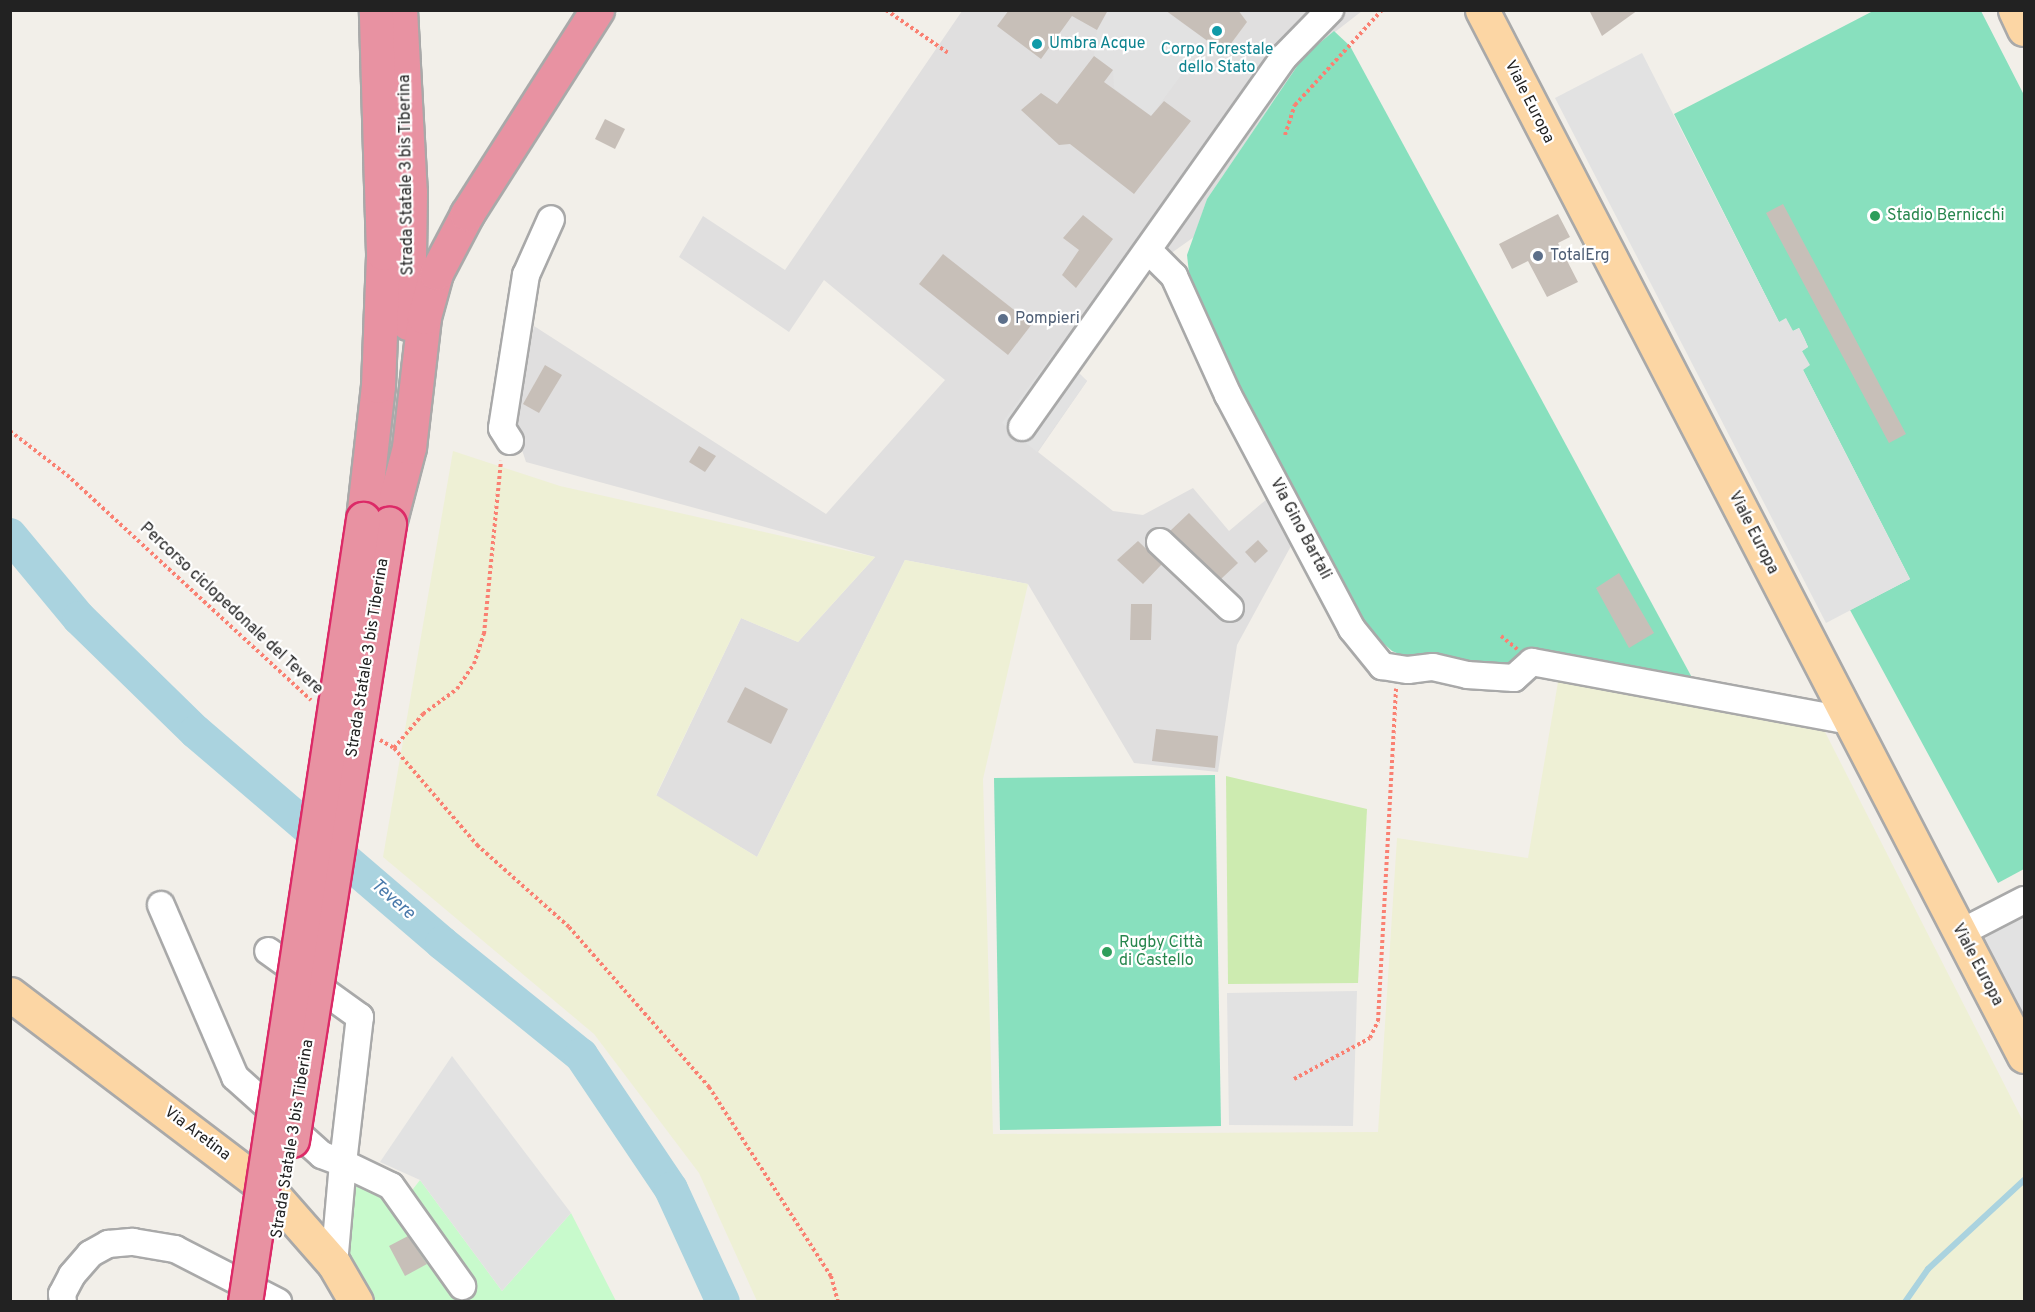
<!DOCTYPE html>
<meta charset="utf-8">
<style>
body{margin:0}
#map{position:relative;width:2035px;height:1312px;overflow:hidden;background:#f2efe9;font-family:Overpass,sans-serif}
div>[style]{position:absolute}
.residential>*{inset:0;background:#e0dfdf}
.farmland>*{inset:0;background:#eef0d5}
.grass>*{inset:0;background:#cdebb0}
.park>*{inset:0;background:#c8facc}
.pitch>*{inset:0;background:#88e0be}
.parking>*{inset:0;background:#e2e2e2}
.stream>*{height:6px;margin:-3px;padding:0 3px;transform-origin:3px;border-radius:3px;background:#aad3df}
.river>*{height:34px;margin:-17px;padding:0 17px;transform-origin:17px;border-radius:17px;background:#aad3df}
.building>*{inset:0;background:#c7bfb8}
.path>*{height:4px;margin-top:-2px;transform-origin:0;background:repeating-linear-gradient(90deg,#fa8072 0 3px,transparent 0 6px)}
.roads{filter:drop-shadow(2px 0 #a9a9a9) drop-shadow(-2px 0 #a9a9a9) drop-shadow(0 2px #a9a9a9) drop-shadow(0 -2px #a9a9a9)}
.minor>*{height:26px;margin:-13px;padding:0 13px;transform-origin:13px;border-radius:13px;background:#fff}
.major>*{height:33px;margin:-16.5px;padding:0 16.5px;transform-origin:16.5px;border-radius:16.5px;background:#fcd6a4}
.highway>*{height:33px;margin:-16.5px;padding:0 16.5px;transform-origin:16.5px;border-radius:16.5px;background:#e892a2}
.bridges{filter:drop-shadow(2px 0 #dc2a67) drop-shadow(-2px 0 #dc2a67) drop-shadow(0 2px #dc2a67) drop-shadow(0 -2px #dc2a67)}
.highway-bridge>*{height:33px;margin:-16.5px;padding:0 16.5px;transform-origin:16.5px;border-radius:16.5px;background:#e892a2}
.dots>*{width:16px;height:16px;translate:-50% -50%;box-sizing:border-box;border:3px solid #fff;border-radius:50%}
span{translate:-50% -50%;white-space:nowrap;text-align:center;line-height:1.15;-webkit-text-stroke:4.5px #fff;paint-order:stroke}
.culture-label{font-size:16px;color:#0d838f}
.left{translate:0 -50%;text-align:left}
.street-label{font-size:16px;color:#222}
.leisure-label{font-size:16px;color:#27864d}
.service-label{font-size:16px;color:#4e5e75}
.water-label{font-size:18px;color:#4a7aab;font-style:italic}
.frame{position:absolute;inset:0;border:12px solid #222;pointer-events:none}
</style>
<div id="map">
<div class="residential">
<div style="clip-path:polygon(962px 11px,1362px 11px,1304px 56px,1207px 199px,1194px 237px,1146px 271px,1076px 370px,1087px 381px,1038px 452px,1113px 511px,1143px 515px,1193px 488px,1229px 531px,1274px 493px,1297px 535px,1237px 645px,1218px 772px,1134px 763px,1028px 584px,905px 560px,757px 857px,656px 796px,741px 618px,798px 642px,875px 557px,526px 462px,514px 426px,534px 326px,826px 514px,945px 380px,824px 280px,789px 332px,679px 257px,703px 216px,785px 270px)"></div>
</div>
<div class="farmland">
<div style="clip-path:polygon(453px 451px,560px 486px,875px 557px,798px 642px,741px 618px,656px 795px,757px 857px,905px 560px,1028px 584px,983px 779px,993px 1134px,1378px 1132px,1397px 838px,1528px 858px,1558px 682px,1823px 728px,2024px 1123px,2024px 1301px,757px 1301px,699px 1173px,594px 1034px,383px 857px)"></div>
</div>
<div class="grass">
<div style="clip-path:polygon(1226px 776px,1367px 809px,1358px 983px,1228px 984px)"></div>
</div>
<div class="park">
<div style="clip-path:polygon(347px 1176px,399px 1207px,420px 1180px,502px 1291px,571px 1213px,616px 1301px,373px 1301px,346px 1260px)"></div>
</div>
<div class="pitch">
<div style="clip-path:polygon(1873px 11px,1981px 11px,2024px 95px,2024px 869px,1998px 883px,1850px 610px,1910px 579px,1803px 370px,1802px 351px,1808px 347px,1804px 338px,1799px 328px,1793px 331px,1779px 322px,1674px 114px)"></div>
<div style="clip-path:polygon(1334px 31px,1350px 46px,1696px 685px,1413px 660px,1392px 651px,1365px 627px,1204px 320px,1190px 282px,1187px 255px,1207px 199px,1304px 56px)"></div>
<div style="clip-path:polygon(1215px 775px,1221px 1126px,1000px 1130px,994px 778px)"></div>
</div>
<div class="parking">
<div style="clip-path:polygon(1108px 11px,1165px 11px,1207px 40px,1151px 116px,1114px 88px,1113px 70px,1094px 56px,1097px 30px)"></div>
<div style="clip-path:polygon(1642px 53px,1779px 322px,1786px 318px,1793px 331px,1799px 328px,1804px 338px,1808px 347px,1802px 351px,1810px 365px,1803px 370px,1910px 579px,1826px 623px,1555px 98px)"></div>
<div style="clip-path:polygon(1054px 352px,1087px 381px,1037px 452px,1002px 423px)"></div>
<div style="clip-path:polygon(2024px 900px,2024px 1056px,1960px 933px)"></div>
<div style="clip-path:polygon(1357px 991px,1353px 1126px,1229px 1125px,1227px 993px)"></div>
<div style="clip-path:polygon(452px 1056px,571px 1213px,502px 1291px,420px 1180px,380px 1162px)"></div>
</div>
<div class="stream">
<div style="left:1905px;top:1302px;width:40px;rotate:-55.1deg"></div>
<div style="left:1928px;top:1269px;width:131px;rotate:-42.8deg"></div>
</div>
<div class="river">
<div style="left:10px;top:535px;width:108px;rotate:50.3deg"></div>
<div style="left:79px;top:618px;width:163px;rotate:44.3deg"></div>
<div style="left:196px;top:732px;width:324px;rotate:40.6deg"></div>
<div style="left:442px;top:943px;width:179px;rotate:38.9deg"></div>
<div style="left:581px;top:1055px;width:161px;rotate:56.1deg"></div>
<div style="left:671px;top:1189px;width:124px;rotate:65.3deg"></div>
</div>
<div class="building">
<div style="clip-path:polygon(1009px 10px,1108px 10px,1097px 30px,1072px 16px,1041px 59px,997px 26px)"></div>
<div style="clip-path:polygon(1165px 10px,1238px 10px,1247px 22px,1224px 53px)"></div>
<div style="clip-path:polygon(1589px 10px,1638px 10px,1602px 36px)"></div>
<div style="clip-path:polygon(1094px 56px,1113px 70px,1104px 82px,1151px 116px,1164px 101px,1191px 121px,1134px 194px,1070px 144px,1059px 145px,1021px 110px,1041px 93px,1057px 104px)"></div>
<div style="clip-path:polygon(605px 119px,625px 129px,615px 149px,595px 139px)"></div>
<div style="clip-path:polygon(1783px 204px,1906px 434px,1889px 443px,1766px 213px)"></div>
<div style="clip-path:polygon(1558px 214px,1570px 237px,1558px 243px,1578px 282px,1547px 297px,1528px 261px,1512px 269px,1499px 244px)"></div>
<div style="clip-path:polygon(1083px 215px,1113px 239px,1076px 288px,1062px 275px,1079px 250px,1063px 238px)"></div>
<div style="clip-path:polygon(943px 254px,1032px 324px,1008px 355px,919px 284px)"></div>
<div style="clip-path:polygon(545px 365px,562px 375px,539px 413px,523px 404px)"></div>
<div style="clip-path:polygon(699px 446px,716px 456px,705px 472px,689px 462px)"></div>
<div style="clip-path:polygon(1189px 513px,1238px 563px,1221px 579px,1170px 531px)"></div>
<div style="clip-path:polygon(1258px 540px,1268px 551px,1255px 563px,1245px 552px)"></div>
<div style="clip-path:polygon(1138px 541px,1162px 564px,1143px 584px,1117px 560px)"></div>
<div style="clip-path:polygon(1619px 573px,1654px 633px,1629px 648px,1596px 588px)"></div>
<div style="clip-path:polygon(1131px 604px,1152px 604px,1151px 640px,1130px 640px)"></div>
<div style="clip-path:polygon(745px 687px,788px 709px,771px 744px,727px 722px)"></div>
<div style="clip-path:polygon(1156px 729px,1218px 736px,1215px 768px,1152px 761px)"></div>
<div style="clip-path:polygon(408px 1236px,427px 1264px,405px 1276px,389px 1246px)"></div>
</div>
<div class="path">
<div style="left:886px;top:10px;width:75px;rotate:34.7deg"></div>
<div style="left:1285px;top:135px;width:32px;rotate:-72deg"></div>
<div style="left:1295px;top:105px;width:129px;rotate:-47.5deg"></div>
<div style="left:10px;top:431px;width:72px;rotate:37.7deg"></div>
<div style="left:67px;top:475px;width:332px;rotate:42.7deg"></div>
<div style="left:1501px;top:636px;width:21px;rotate:39deg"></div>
<div style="left:380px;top:740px;width:16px;rotate:30deg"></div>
<div style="left:394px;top:748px;width:128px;rotate:49.4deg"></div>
<div style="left:477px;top:845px;width:123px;rotate:41.7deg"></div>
<div style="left:569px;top:927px;width:213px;rotate:48.8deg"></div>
<div style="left:709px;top:1087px;width:225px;rotate:57.2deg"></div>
<div style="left:831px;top:1276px;width:27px;rotate:75deg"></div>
<div style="left:394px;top:748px;width:45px;rotate:-49.5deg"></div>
<div style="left:423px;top:714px;width:42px;rotate:-36.3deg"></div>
<div style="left:457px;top:689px;width:30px;rotate:-56deg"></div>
<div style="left:474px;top:664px;width:32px;rotate:-72deg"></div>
<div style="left:484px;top:634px;width:174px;rotate:-84.4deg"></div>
<div style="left:1294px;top:1079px;width:86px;rotate:-28.3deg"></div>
<div style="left:1370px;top:1038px;width:19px;rotate:-65deg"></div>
<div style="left:1378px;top:1021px;width:333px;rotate:-86.9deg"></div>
</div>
<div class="roads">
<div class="minor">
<div style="left:1148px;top:250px;width:37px;rotate:45deg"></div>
<div style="left:1174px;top:276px;width:131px;rotate:65.6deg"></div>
<div style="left:1228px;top:395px;width:265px;rotate:62.1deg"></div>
<div style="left:1352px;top:629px;width:48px;rotate:51deg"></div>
<div style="left:1382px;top:666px;width:26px;rotate:9deg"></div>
<div style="left:1408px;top:670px;width:25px;rotate:-7deg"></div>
<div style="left:1433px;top:667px;width:35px;rotate:13deg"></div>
<div style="left:1467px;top:675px;width:47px;rotate:3.7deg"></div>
<div style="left:1514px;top:678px;width:24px;rotate:-42deg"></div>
<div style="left:1532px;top:662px;width:324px;rotate:10.5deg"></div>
<div style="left:1022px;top:427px;width:453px;rotate:-54.7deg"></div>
<div style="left:1284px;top:57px;width:66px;rotate:-45.6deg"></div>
<div style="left:510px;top:441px;width:15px;rotate:-122deg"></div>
<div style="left:502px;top:428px;width:155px;rotate:-81.1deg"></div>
<div style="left:526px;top:275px;width:61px;rotate:-65.9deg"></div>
<div style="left:1160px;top:542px;width:96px;rotate:43.3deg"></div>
<div style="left:161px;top:905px;width:187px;rotate:66.7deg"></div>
<div style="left:235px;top:1077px;width:117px;rotate:41.9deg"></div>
<div style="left:322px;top:1155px;width:22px;rotate:21deg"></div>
<div style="left:343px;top:1163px;width:147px;rotate:-83.4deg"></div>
<div style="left:360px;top:1017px;width:113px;rotate:-144.3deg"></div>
<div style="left:1960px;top:933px;width:72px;rotate:-27.3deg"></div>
<div style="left:334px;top:1264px;width:101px;rotate:-84.9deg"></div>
<div style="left:343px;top:1163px;width:53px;rotate:25.6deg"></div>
<div style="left:391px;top:1186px;width:123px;rotate:54.6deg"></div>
<div style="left:63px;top:1302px;width:8px;rotate:-97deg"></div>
<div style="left:62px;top:1294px;width:21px;rotate:-62deg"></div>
<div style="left:72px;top:1275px;width:28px;rotate:-49deg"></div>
<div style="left:90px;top:1254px;width:21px;rotate:-29deg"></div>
<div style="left:108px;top:1244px;width:25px;rotate:-5deg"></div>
<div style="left:133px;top:1242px;width:43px;rotate:9.5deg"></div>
<div style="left:175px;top:1249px;width:116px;rotate:27.2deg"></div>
</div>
<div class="major">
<div style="left:1482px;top:10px;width:1178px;rotate:62.61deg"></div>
<div style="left:2015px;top:10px;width:21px;rotate:65deg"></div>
<div style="left:10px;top:994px;width:326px;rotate:37.2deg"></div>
<div style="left:270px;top:1191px;width:97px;rotate:48.8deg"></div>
<div style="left:334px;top:1264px;width:44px;rotate:59.9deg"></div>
</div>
<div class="highway">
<div style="left:400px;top:10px;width:182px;rotate:86.9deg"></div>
<div style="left:410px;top:192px;width:131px;rotate:90.9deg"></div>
<div style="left:363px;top:519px;width:134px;rotate:-83.6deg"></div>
<div style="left:378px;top:386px;width:133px;rotate:-87.8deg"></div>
<div style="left:383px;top:253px;width:243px;rotate:-91.7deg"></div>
<div style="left:389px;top:524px;width:80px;rotate:-75.4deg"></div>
<div style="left:409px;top:447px;width:131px;rotate:-83.4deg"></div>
<div style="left:424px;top:317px;width:46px;rotate:-74.7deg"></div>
<div style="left:436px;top:273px;width:67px;rotate:-62.3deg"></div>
<div style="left:467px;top:214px;width:242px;rotate:-57.5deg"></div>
</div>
</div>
<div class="bridges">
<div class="highway-bridge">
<div style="left:292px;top:1140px;width:624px;rotate:-81.05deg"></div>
<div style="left:245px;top:1302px;width:792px;rotate:-81.43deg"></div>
</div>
</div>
<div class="dots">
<div style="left:1217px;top:31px;background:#0f9aa8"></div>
<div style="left:1037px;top:44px;background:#0f9aa8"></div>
<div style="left:1875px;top:216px;background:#2e9e5b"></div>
<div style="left:1538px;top:256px;background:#5c6f8a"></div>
<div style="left:1003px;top:319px;background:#5c6f8a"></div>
<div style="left:1107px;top:952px;background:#2e9e5b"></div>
</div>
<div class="culture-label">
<span class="left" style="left:1049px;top:44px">Umbra Acque</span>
<span style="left:1217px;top:59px">Corpo Forestale<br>dello Stato</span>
</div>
<div class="street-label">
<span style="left:1529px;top:102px;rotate:63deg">Viale Europa</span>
<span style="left:407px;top:175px;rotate:-91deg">Strada Statale 3 bis Tiberina</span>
<span style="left:1300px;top:529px;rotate:62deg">Via Gino Bartali</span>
<span style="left:1753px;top:533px;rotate:63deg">Viale Europa</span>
<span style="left:231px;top:609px;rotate:43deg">Percorso ciclopedonale del Tevere</span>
<span style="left:368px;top:658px;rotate:-81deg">Strada Statale 3 bis Tiberina</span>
<span style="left:1977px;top:965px;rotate:62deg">Viale Europa</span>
<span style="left:197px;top:1134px;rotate:37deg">Via Aretina</span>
<span style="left:293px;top:1139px;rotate:-81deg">Strada Statale 3 bis Tiberina</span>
</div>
<div class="leisure-label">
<span class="left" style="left:1887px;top:216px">Stadio Bernicchi</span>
<span class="left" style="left:1119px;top:952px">Rugby Città<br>di Castello</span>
</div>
<div class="service-label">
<span class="left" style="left:1550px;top:256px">TotalErg</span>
<span class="left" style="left:1015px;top:319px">Pompieri</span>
</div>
<div class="water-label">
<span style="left:392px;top:900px;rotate:41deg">Tevere</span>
</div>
<div class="frame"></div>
</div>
